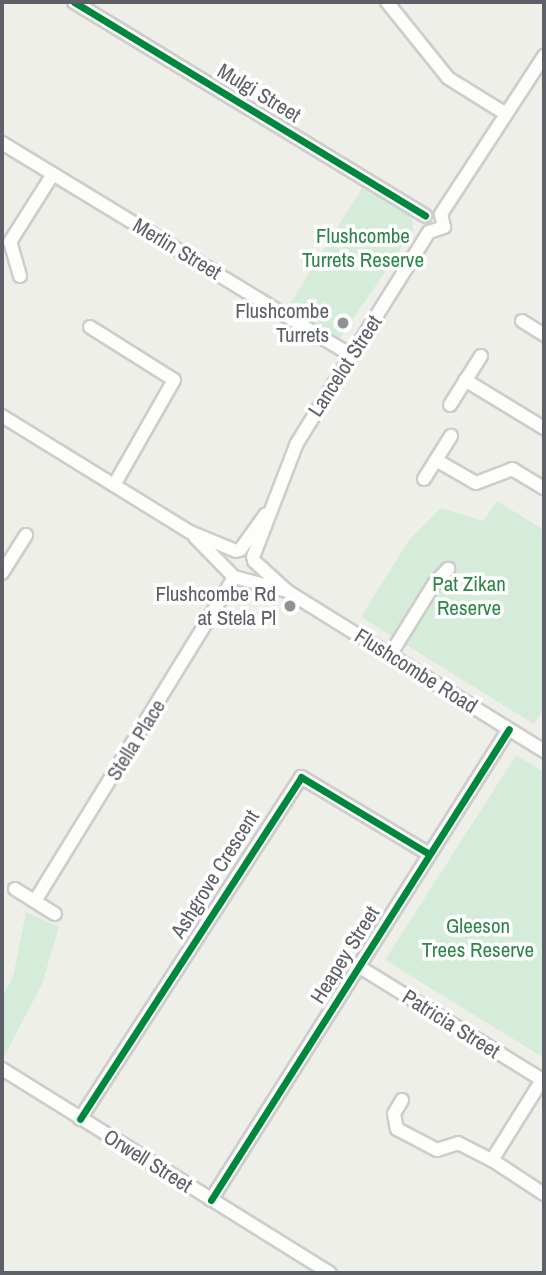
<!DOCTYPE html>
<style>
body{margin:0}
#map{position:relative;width:546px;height:1275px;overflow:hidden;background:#efefe9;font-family:"Archivo Narrow",sans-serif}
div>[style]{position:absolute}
.green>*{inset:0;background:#d6ecda}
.roads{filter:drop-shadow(2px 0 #cdcdcc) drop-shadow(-2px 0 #cdcdcc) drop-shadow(0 2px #cdcdcc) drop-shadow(0 -2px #cdcdcc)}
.minor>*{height:12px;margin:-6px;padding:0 6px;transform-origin:6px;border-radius:6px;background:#fdfdfc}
.cycleway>*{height:7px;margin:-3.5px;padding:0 3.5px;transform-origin:3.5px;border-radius:3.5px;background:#00873e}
.dots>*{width:19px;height:19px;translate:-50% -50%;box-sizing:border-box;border:4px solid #fff;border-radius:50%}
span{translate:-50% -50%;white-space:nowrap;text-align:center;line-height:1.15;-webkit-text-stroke:7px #fff;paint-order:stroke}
.street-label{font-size:21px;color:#5e6068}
.park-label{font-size:21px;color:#2f864b}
.poi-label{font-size:21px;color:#5e6068}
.right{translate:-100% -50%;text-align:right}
.frame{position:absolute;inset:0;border:4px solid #5e6068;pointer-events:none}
</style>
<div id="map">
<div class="green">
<div style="clip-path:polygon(362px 188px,412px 217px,413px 231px,340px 338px,288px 307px)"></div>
<div style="clip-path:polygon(497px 501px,544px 530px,544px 708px,534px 724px,361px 617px,409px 540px,441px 508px,483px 521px)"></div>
<div style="clip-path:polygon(516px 755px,544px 772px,544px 1058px,385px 960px)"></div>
<div style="clip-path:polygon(26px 912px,59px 927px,42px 984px,4px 1057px,2px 997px,13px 977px)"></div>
</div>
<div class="roads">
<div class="minor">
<div style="left:74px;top:2px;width:411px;rotate:31.3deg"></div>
<div style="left:387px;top:2px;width:97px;rotate:51.2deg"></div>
<div style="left:448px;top:78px;width:68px;rotate:31.8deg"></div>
<div style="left:2px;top:143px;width:408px;rotate:31.3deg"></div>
<div style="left:441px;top:214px;width:189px;rotate:-56.9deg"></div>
<div style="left:429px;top:232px;width:16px;rotate:-18deg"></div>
<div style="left:444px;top:227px;width:13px;rotate:-103deg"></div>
<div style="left:20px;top:276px;width:35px;rotate:-106deg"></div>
<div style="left:10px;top:242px;width:80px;rotate:-57.7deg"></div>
<div style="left:522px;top:321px;width:26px;rotate:32deg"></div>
<div style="left:90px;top:327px;width:99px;rotate:32.2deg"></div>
<div style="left:174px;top:380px;width:121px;rotate:119.7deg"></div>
<div style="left:465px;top:380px;width:92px;rotate:31.3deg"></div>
<div style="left:450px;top:405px;width:58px;rotate:-57.7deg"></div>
<div style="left:2px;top:416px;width:221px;rotate:31.7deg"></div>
<div style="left:190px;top:532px;width:50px;rotate:22.4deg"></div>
<div style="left:436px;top:460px;width:46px;rotate:29.9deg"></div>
<div style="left:476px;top:483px;width:39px;rotate:-21deg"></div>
<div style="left:512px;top:469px;width:37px;rotate:31deg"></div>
<div style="left:424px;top:479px;width:51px;rotate:-57.9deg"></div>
<div style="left:195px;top:537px;width:56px;rotate:45.7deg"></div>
<div style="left:234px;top:577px;width:52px;rotate:14.6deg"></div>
<div style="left:240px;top:550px;width:44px;rotate:-54.2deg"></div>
<div style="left:253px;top:557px;width:122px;rotate:-68.9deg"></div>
<div style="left:297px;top:443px;width:249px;rotate:-58deg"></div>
<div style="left:254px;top:561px;width:45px;rotate:42.3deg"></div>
<div style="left:287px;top:591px;width:303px;rotate:31.9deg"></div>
<div style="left:2px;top:573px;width:45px;rotate:-57.7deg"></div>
<div style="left:390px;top:655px;width:84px;rotate:-58.2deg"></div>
<div style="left:434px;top:584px;width:21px;rotate:-47deg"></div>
<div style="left:15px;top:889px;width:47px;rotate:32deg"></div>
<div style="left:35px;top:901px;width:380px;rotate:-58.4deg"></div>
<div style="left:358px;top:966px;width:219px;rotate:31.7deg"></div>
<div style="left:2px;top:1069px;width:386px;rotate:31.9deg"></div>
<div style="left:402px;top:1100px;width:16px;rotate:120deg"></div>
<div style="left:394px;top:1114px;width:15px;rotate:79deg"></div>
<div style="left:397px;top:1129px;width:45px;rotate:27.7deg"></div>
<div style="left:437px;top:1150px;width:22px;rotate:-18deg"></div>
<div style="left:458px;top:1143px;width:38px;rotate:27deg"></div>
<div style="left:492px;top:1160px;width:94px;rotate:-58deg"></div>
<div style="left:80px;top:1119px;width:407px;rotate:-57.1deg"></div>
<div style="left:301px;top:777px;width:149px;rotate:31deg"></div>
<div style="left:492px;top:1160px;width:62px;rotate:33.2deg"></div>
<div style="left:211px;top:1200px;width:557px;rotate:-57.68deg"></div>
</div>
</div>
<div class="cycleway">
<div style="left:74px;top:2px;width:411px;rotate:31.3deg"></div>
<div style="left:80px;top:1119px;width:407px;rotate:-57.1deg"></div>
<div style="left:301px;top:777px;width:149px;rotate:31deg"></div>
<div style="left:211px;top:1200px;width:557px;rotate:-57.68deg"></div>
</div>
<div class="dots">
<div style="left:343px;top:323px;background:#919295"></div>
<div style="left:290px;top:606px;background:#919295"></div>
</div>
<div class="street-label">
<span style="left:259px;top:93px;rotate:31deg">Mulgi Street</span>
<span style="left:177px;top:249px;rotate:31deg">Merlin Street</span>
<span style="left:345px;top:366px;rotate:-57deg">Lancelot Street</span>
<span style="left:416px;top:671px;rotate:32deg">Flushcombe Road</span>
<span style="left:136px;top:740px;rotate:-58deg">Stella Place</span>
<span style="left:215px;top:874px;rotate:-58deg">Ashgrove Crescent</span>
<span style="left:345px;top:955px;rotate:-58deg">Heapey Street</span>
<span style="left:451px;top:1024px;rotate:32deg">Patricia Street</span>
<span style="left:148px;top:1161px;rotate:32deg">Orwell Street</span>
</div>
<div class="park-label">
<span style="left:363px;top:248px">Flushcombe<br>Turrets Reserve</span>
<span style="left:469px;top:596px">Pat Zikan<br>Reserve</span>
<span style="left:478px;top:938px">Gleeson<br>Trees Reserve</span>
</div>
<div class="poi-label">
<span class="right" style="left:329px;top:323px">Flushcombe<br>Turrets</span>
<span class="right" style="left:276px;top:606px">Flushcombe Rd<br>at Stela Pl</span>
</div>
<div class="frame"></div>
</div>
